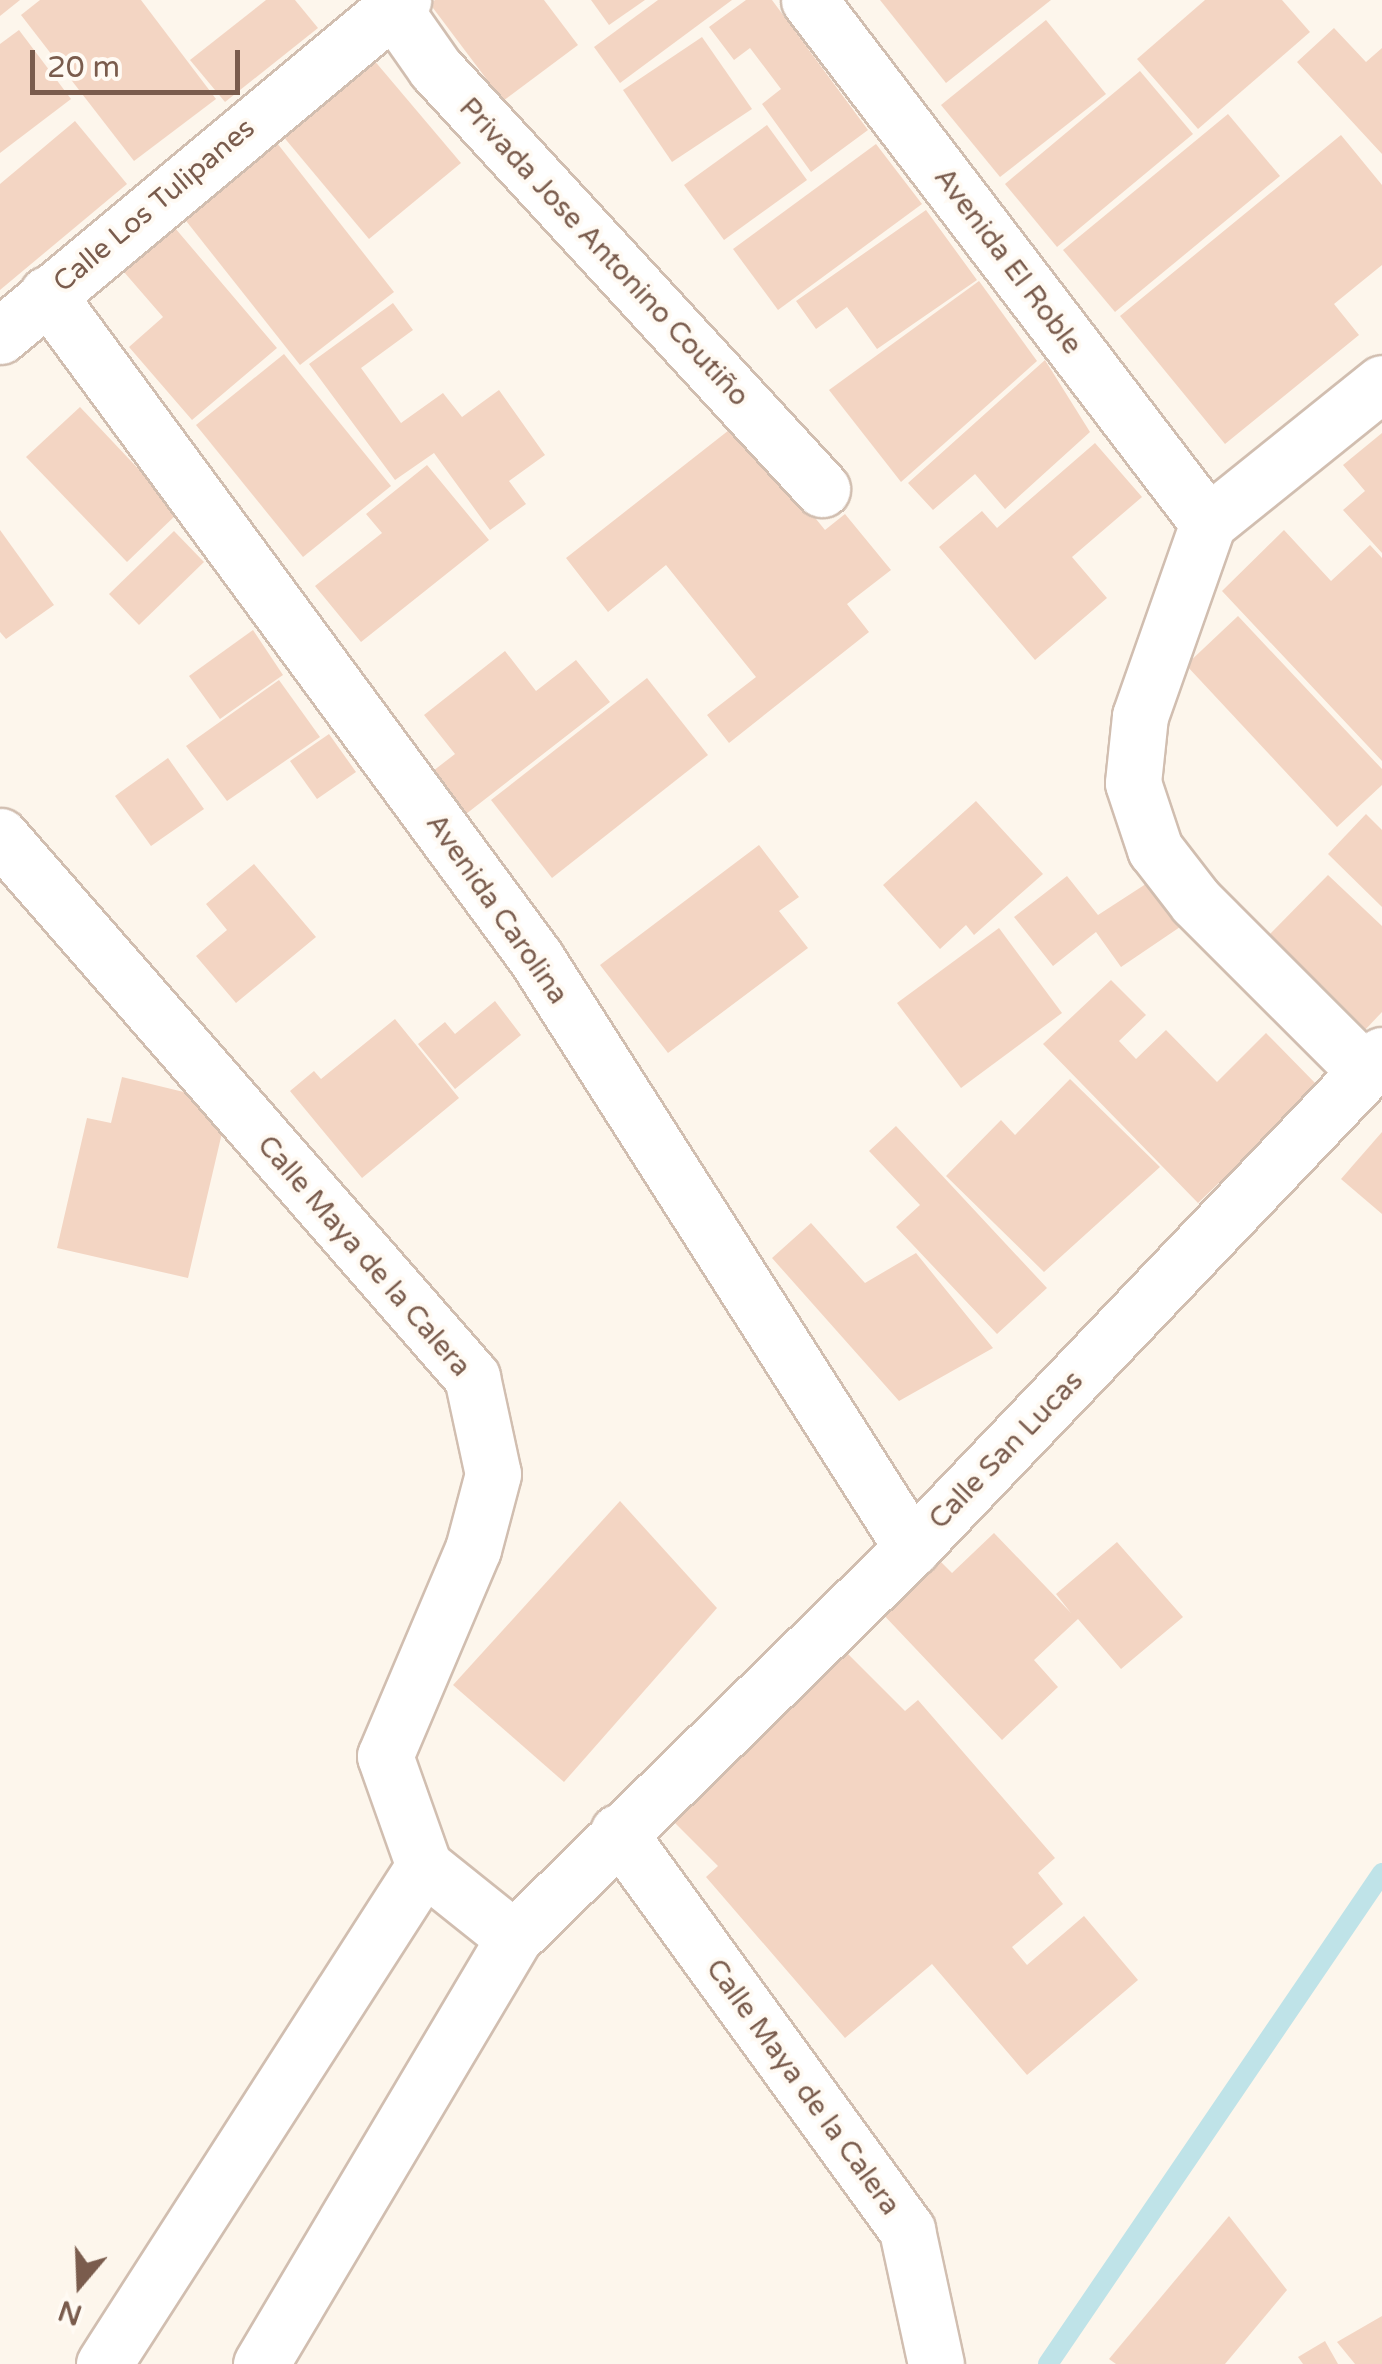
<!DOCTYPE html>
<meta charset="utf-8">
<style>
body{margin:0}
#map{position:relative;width:1382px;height:2364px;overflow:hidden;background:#fdf6ec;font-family:"Varela Round",sans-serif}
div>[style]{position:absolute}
.stream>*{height:20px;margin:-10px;padding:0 10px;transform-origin:10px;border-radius:10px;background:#bfe3e8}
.building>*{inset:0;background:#f3d5c3}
.roads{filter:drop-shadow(2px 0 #d1beb0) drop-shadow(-2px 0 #d1beb0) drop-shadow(0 2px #d1beb0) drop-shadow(0 -2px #d1beb0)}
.street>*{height:55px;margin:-27.5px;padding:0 27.5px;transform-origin:27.5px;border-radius:27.5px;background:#fff}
span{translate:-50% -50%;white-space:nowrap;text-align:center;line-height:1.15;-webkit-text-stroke:8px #fffaf3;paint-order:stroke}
.street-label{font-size:28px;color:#7a5c4d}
.north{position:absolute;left:30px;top:2234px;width:100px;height:100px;-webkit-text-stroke:8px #fffaf3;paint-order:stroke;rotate:199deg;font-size:28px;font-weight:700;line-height:40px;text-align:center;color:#7a5c4d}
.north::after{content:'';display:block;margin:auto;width:35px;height:45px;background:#7a5c4d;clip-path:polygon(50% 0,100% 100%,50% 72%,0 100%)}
.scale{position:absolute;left:30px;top:50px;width:210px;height:45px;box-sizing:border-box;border:5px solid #7a5c4d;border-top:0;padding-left:12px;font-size:30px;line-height:35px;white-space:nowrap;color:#7a5c4d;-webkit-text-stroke:8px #fffaf3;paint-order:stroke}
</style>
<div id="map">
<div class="stream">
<div style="left:1048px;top:2364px;width:594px;rotate:-55.77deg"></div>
</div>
<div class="building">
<div style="clip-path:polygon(0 0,20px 0,0 16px)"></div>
<div style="clip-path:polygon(40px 0,141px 0,216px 99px,134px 161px,21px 15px)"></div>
<div style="clip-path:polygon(266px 0,295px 0,318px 28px,225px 102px,190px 60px)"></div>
<div style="clip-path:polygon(435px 0,544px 0,578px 45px,503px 101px,430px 4px)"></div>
<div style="clip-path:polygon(591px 0,645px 0,609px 25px)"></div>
<div style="clip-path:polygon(658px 0,732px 0,620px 83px,594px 47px)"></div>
<div style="clip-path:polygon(746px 0,772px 0,868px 130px,811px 172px,762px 104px,781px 89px,750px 48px,734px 60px,709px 27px)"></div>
<div style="clip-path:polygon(880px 0,1051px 0,946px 83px)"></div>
<div style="clip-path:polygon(1205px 0,1282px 0,1310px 32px,1198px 129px,1137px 59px)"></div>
<div style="clip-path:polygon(1046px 20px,1106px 94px,1000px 177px,941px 105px)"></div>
<div style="clip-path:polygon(1334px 28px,1366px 62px,1382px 48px,1382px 154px,1297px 62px)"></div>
<div style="clip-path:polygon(19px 30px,71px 99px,0 153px,0 44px)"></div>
<div style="clip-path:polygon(702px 37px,752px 109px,672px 162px,623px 90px)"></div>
<div style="clip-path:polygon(373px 59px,461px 163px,369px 239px,282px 135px)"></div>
<div style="clip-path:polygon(1140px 71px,1193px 134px,1057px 247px,1005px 184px)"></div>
<div style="clip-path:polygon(1228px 114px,1280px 176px,1115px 312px,1063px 250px)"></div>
<div style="clip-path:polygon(75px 121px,127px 184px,0 290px,0 184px)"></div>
<div style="clip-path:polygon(767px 125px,807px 180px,724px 240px,684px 185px)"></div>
<div style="clip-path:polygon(1341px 135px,1382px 185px,1382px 265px,1334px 304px,1359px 335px,1225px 444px,1120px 316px)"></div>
<div style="clip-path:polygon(277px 143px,394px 292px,300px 365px,183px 217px)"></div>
<div style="clip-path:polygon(876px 144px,922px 204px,778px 310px,733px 249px)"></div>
<div style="clip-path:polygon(926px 210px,977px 280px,877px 349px,847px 307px,816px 329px,796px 301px)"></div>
<div style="clip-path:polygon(175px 228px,277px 348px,192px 420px,129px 347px,163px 317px,124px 272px)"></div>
<div style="clip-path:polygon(979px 281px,1037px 361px,901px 482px,829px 390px)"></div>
<div style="clip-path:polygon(393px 303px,413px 330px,361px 368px,401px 423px,443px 393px,462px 417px,499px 390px,545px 455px,509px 481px,526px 504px,490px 530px,434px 453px,395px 480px,309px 364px)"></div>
<div style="clip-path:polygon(284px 354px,391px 486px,303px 557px,196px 425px)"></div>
<div style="clip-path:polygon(1045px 360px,1090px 432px,1005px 509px,975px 474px,933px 510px,908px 483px)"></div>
<div style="clip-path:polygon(80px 407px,179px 512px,127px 562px,26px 457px)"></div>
<div style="clip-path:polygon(738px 423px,825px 530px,845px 514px,891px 570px,847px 604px,869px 632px,729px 743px,707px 715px,756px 677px,666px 565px,608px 612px,566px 558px)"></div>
<div style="clip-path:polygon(1382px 433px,1382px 553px,1343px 510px,1365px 491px,1343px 465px)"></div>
<div style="clip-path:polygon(1095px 443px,1142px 497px,1072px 557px,1107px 598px,1035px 660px,939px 547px,982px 511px,997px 528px)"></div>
<div style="clip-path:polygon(427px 465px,489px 540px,361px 642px,315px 586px,382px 533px,366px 514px)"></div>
<div style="clip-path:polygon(0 530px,54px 605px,6px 639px,0 632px)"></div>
<div style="clip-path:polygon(1284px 530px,1331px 581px,1370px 545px,1382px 558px,1382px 761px,1222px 591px)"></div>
<div style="clip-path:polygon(174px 531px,204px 562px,139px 625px,109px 594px)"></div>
<div style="clip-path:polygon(1238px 616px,1382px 769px,1382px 785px,1337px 827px,1186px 665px)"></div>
<div style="clip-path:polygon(253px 630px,283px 675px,220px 719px,189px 676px)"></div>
<div style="clip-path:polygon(505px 651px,536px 691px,576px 660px,610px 702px,466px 814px,433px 771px,455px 754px,424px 715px)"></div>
<div style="clip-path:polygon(647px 678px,708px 755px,552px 878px,491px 800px)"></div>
<div style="clip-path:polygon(279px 680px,320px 737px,227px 801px,186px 746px)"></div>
<div style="clip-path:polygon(329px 734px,356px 772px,317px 799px,290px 761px)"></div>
<div style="clip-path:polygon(168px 758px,204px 809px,151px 846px,115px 796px)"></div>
<div style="clip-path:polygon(976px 801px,1043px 874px,974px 935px,966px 925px,940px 949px,883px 885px)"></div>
<div style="clip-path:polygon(1366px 814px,1382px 830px,1382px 907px,1328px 854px)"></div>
<div style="clip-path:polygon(759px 845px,799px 897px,779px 911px,808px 948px,668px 1053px,600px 965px)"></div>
<div style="clip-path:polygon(254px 864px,316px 937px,236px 1003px,196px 956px,227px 930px,206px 904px)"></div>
<div style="clip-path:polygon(1328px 875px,1382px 926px,1382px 1012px,1364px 1031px,1266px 938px)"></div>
<div style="clip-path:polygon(1067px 876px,1098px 915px,1152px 880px,1183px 925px,1121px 967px,1096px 932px,1053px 966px,1014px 917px)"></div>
<div style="clip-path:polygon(999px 928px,1062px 1013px,961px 1088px,897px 1003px)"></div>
<div style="clip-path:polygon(1111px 980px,1146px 1015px,1119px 1041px,1136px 1059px,1166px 1030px,1217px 1082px,1266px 1033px,1319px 1087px,1198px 1203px,1043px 1044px)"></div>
<div style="clip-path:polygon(495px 1001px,521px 1035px,455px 1089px,418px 1044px,445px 1022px,455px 1034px)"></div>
<div style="clip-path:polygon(395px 1019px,459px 1098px,362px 1178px,290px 1091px,314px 1071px,321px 1079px)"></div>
<div style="clip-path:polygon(122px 1077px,229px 1103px,188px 1278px,57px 1248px,87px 1118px,111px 1123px)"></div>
<div style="clip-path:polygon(1070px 1079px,1160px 1167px,1044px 1272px,946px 1176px,1001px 1120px,1015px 1135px)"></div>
<div style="clip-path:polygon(896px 1126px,1047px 1288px,997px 1334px,896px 1227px,920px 1205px,869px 1151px)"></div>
<div style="clip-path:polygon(1382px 1132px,1382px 1214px,1341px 1179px)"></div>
<div style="clip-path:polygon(811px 1223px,865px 1283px,916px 1253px,993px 1348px,899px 1401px,772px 1258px)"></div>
<div style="clip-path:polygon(620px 1501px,717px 1608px,564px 1782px,453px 1685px)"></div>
<div style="clip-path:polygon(994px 1533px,1071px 1613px,1056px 1594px,1117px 1542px,1183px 1617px,1121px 1669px,1078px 1619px,1034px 1660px,1058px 1687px,1002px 1740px,879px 1610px,936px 1557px,952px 1573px)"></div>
<div style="clip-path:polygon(838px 1644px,905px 1711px,918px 1700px,1055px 1858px,1038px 1873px,1063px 1904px,1012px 1947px,1027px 1965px,1084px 1916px,1138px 1980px,1027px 2075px,932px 1964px,845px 2038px,706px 1877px,718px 1866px,665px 1813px)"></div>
<div style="clip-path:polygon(1229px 2216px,1287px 2290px,1225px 2364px,1116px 2364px,1109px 2359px)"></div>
<div style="clip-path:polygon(1382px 2316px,1382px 2364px,1355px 2364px,1337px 2342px)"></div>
<div style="clip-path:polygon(1325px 2341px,1338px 2364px,1303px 2364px,1298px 2357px)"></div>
</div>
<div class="roads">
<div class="street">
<div style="left:809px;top:0;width:658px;rotate:52.66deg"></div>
<div style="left:393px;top:8px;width:73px;rotate:55deg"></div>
<div style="left:435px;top:68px;width:572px;rotate:47.41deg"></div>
<div style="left:47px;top:294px;width:825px;rotate:53.63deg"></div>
<div style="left:536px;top:958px;width:700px;rotate:57.49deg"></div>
<div style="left:0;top:336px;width:525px;rotate:-39.82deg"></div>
<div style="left:1208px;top:523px;width:205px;rotate:109.4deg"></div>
<div style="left:1140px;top:716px;width:67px;rotate:96deg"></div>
<div style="left:1133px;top:783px;width:70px;rotate:71.6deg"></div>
<div style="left:1155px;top:849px;width:67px;rotate:52.3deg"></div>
<div style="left:1196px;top:902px;width:240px;rotate:45deg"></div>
<div style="left:1208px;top:523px;width:223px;rotate:-38.8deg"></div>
<div style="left:0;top:836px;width:718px;rotate:48.9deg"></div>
<div style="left:472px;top:1377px;width:99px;rotate:77.8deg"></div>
<div style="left:493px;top:1474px;width:78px;rotate:104.9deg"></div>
<div style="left:473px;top:1549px;width:225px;rotate:113deg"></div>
<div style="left:385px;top:1756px;width:117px;rotate:70.5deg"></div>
<div style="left:424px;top:1866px;width:115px;rotate:38.7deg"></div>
<div style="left:618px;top:1832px;width:492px;rotate:54deg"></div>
<div style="left:907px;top:2230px;width:137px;rotate:77.8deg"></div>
<div style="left:104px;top:2364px;width:592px;rotate:-57.28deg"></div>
<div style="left:261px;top:2364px;width:495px;rotate:-59.3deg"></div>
<div style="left:514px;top:1938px;width:557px;rotate:-44.42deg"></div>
<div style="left:912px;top:1548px;width:681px;rotate:-46.37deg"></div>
</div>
</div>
<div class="street-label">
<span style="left:154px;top:205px;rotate:-40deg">Calle Los Tulipanes</span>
<span style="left:604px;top:252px;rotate:47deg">Privada Jose Antonino Coutiño</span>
<span style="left:1008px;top:261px;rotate:53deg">Avenida El Roble</span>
<span style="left:497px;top:909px;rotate:55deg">Avenida Carolina</span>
<span style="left:364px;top:1256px;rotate:49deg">Calle Maya de la Calera</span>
<span style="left:1006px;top:1450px;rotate:-46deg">Calle San Lucas</span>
<span style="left:803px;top:2087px;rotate:54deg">Calle Maya de la Calera</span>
</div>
<div class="north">N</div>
<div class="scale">20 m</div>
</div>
